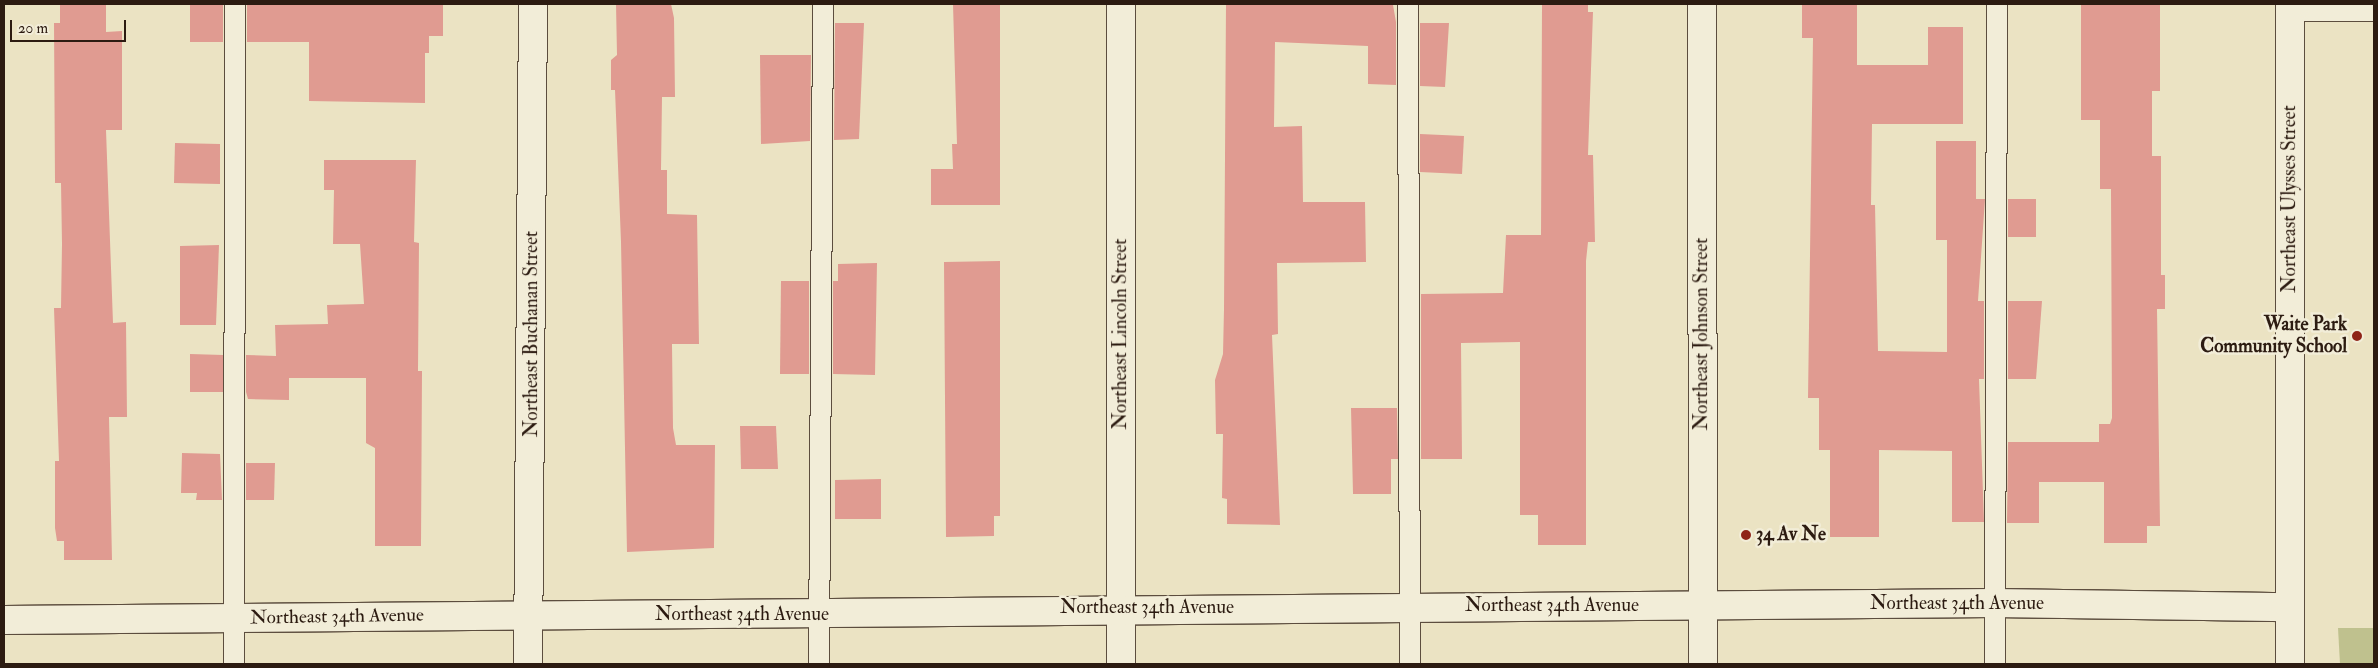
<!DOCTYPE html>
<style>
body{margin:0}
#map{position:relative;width:2378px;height:668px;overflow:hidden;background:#ebe3c3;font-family:"IM FELL Double Pica",serif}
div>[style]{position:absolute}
.green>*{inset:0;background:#bfc18e}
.building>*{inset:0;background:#e09b91}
.roads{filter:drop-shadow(1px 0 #5c4d3e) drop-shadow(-1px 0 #5c4d3e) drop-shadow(0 1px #5c4d3e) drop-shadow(0 -1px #5c4d3e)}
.lane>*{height:20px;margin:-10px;padding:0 10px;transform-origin:10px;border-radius:10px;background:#f2edd8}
.street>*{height:28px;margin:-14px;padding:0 14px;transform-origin:14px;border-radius:14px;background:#f2edd8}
.secondary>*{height:28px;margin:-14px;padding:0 14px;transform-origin:14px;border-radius:14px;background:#f2edd8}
.dots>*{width:14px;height:14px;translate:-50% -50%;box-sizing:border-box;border:2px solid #f2edd8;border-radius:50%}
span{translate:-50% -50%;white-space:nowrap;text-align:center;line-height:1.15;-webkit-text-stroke:5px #f2edd8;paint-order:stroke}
.street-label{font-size:19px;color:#2c1b11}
.poi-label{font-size:19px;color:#2c1b11;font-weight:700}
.right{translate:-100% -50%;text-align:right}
.left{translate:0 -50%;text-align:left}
.frame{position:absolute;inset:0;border:5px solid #2c1b11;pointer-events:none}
.scale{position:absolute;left:10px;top:20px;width:116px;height:22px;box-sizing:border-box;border:2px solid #2c1b11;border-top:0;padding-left:6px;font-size:15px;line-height:18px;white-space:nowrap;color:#2c1b11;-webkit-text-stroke:4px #f2edd8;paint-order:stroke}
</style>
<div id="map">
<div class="green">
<div style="clip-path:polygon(2338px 628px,2374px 628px,2374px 664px,2340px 664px)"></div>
</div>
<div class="building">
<div style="clip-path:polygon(190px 4px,223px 4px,223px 42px,190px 42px)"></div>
<div style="clip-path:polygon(247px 4px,443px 4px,443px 36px,429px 36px,429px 53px,425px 53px,425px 103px,309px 101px,309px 42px,247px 42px)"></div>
<div style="clip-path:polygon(616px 4px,671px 4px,674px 18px,675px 97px,662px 97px,661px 170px,667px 170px,667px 214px,697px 215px,699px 344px,672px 344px,673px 428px,676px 445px,715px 445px,714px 548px,627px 552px,621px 242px,615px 90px,611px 90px,611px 60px,617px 55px)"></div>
<div style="clip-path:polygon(953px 4px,1000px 4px,1000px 205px,931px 205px,931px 169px,953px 169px,952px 144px,957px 144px)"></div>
<div style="clip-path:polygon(1226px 4px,1393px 5px,1396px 22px,1396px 85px,1368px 84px,1368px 46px,1275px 42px,1274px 127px,1302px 126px,1303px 202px,1365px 202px,1366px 262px,1277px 263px,1278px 334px,1272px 335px,1280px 525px,1227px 524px,1227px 499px,1222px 498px,1223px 434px,1216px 434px,1215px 380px,1223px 354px,1224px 309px)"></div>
<div style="clip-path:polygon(1542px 4px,1588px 4px,1588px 12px,1593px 12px,1588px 155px,1593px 155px,1595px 242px,1588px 242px,1586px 261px,1586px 545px,1538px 545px,1538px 515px,1520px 515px,1520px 342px,1461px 343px,1462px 459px,1421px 459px,1421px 294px,1503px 293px,1506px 235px,1541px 235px)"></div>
<div style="clip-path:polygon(1802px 4px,1857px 4px,1857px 65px,1928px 65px,1928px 27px,1963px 27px,1963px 124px,1872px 124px,1871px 205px,1875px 205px,1878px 351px,1947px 352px,1947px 240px,1936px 240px,1936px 141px,1976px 141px,1976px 199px,1985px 199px,1978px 301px,1984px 301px,1984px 379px,1979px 379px,1984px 522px,1952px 522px,1952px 451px,1879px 450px,1879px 537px,1830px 537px,1830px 450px,1819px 450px,1819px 398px,1808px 398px,1813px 38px,1802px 38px)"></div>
<div style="clip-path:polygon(2081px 4px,2160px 4px,2160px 91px,2152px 91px,2152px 156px,2161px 156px,2161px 275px,2165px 275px,2165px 309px,2157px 309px,2160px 526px,2147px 526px,2147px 543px,2104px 543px,2104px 482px,2039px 482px,2039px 523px,2007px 523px,2008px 442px,2099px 442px,2099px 424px,2110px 424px,2112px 418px,2111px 189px,2100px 189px,2100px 120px,2081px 120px)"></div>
<div style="clip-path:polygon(60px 5px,106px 5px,106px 32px,122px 31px,122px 130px,106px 130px,113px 323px,126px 322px,127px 417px,109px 417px,112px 560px,64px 560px,64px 541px,57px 541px,55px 528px,55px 461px,59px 461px,54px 308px,61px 308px,62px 244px,61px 183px,55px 183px,54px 23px,60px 23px)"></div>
<div style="clip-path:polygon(835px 23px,864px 23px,859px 139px,834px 140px)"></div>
<div style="clip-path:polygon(1420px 23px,1449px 23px,1445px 87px,1420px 86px)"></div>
<div style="clip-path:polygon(760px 55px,811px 55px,810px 141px,761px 144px)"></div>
<div style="clip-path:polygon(1420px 134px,1464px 136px,1462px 174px,1420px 172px)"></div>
<div style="clip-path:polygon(175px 143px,220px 144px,220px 184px,174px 183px)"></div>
<div style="clip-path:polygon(324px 160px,416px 160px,414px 242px,419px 243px,418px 371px,422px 371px,421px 546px,375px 546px,375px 448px,366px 443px,366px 378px,289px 378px,289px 400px,248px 399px,246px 392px,246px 355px,276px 356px,275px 325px,328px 324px,327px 305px,364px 304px,360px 244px,333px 244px,334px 190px,324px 190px)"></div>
<div style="clip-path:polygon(2008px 199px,2036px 199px,2036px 237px,2008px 237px)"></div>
<div style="clip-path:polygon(219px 245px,216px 325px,180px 325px,180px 246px)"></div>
<div style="clip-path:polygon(1000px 261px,1000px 516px,994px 516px,994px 536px,946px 537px,944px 262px)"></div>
<div style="clip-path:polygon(877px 263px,875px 375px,833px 374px,833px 281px,838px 281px,838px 264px)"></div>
<div style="clip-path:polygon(781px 281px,809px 281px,809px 374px,780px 374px)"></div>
<div style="clip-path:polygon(2008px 301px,2042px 301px,2036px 379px,2008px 379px)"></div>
<div style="clip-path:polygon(190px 354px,223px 355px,223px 392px,190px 392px)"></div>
<div style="clip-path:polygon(1351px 408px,1397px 408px,1398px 459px,1391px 459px,1391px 494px,1353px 494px)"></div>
<div style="clip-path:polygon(740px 426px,776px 426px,778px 469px,741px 469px)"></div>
<div style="clip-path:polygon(182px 453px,220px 454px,222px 500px,196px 500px,197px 493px,181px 493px)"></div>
<div style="clip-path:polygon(246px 463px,275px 463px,274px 500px,246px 500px)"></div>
<div style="clip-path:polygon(881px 479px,881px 519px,835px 519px,835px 480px)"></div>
</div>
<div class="roads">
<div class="lane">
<div style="left:1408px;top:4px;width:660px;rotate:89.83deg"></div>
<div style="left:234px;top:664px;width:660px;rotate:-89.91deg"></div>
<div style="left:819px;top:664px;width:660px;rotate:-89.65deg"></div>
<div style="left:1995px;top:664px;width:660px;rotate:-89.83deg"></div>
</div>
<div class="street">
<div style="left:1121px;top:4px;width:660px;rotate:90deg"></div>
<div style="left:2290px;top:7px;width:84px"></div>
<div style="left:4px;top:620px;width:1989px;rotate:-0.49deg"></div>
<div style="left:1993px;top:603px;width:297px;rotate:0.8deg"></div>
<div style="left:528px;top:664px;width:660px;rotate:-89.57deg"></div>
<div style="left:2290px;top:664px;width:660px;rotate:-90deg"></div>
</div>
<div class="secondary">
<div style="left:1702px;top:4px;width:660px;rotate:89.91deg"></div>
</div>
</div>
<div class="dots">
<div style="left:2357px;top:336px;background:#8f2418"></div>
<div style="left:1746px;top:535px;background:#8f2418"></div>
</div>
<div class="street-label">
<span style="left:2290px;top:199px;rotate:-90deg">Northeast Ulysses Street</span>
<span style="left:532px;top:334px;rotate:-90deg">Northeast Buchanan Street</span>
<span style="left:1121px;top:334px;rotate:-90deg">Northeast Lincoln Street</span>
<span style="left:1702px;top:334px;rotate:-90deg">Northeast Johnson Street</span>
<span style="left:1957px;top:604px">Northeast 34th Avenue</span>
<span style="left:1552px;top:606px">Northeast 34th Avenue</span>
<span style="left:1147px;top:608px">Northeast 34th Avenue</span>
<span style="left:742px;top:615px">Northeast 34th Avenue</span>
<span style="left:337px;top:617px;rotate:-1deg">Northeast 34th Avenue</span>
</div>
<div class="poi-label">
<span class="right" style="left:2347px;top:336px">Waite Park<br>Community School</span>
<span class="left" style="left:1756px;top:535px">34 Av Ne</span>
</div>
<div class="frame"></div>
<div class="scale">20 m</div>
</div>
